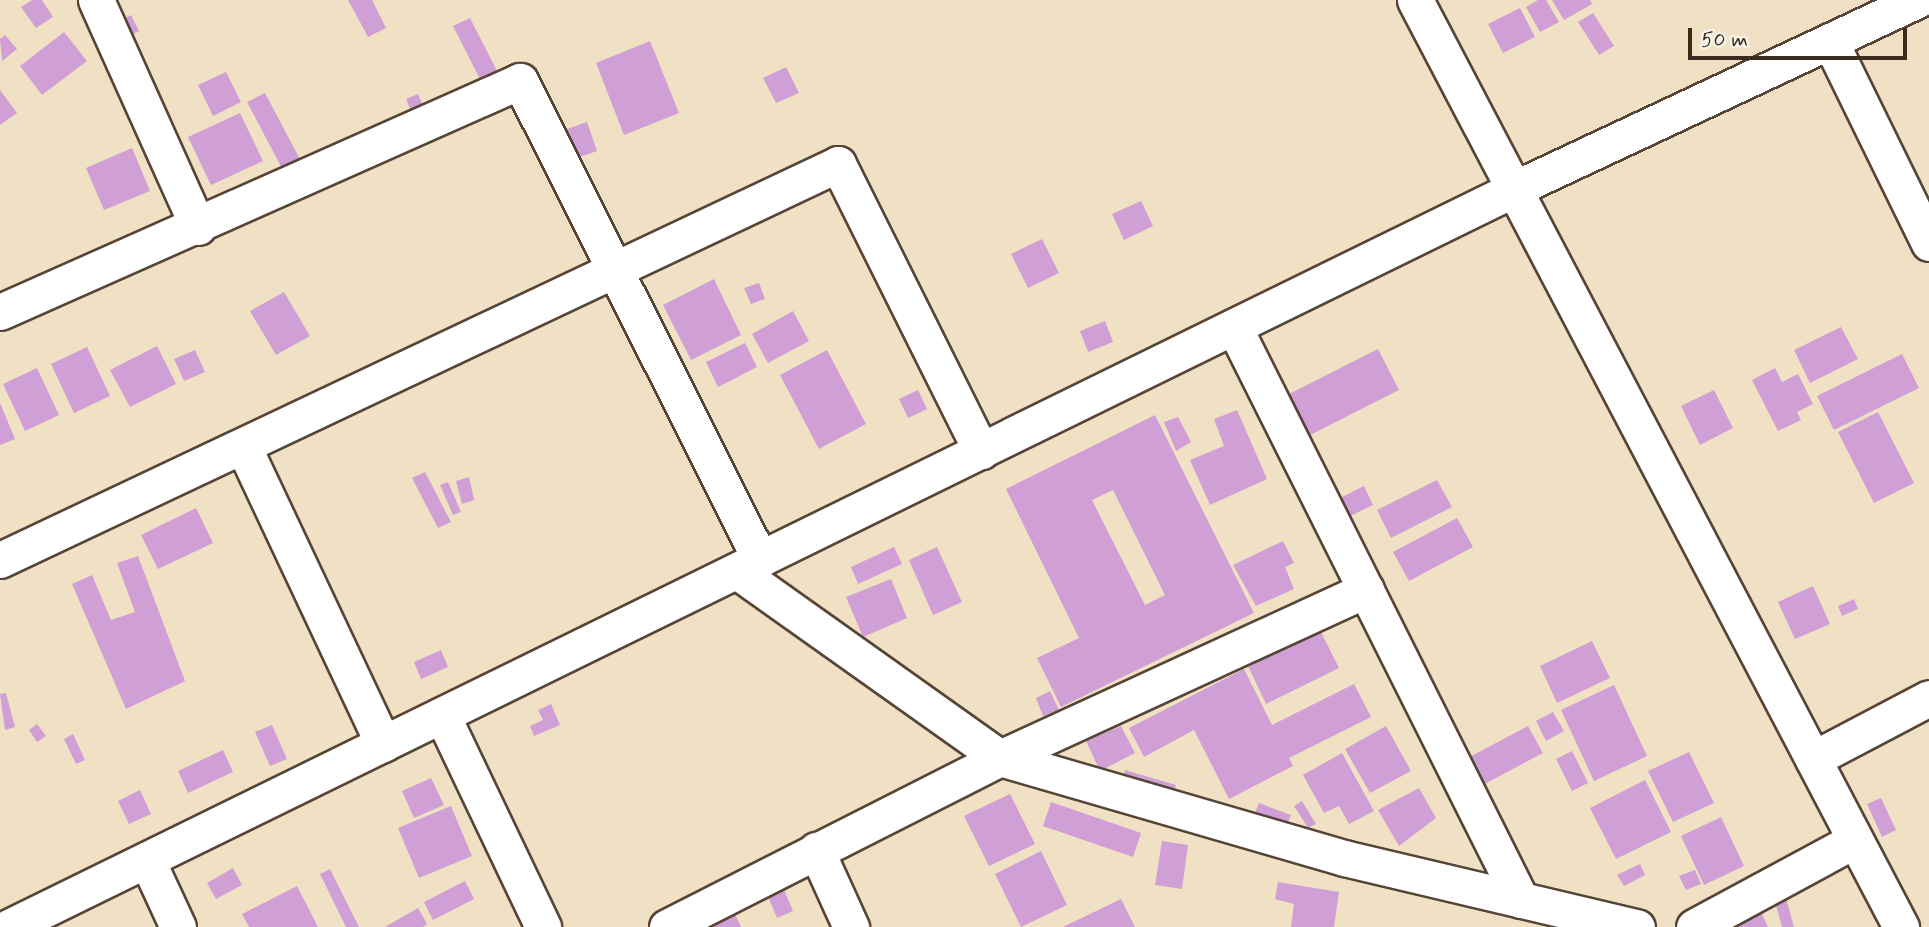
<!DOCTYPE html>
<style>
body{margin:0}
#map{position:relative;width:1929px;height:927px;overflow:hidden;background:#f0e1c4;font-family:Mynerve,sans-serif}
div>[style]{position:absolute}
.building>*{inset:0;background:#d09fd6}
.roads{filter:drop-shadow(2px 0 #564537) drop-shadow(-2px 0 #564537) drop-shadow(0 2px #564537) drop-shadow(0 -2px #564537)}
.street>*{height:35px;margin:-17.5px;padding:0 17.5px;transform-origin:17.5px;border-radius:17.5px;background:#fff}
span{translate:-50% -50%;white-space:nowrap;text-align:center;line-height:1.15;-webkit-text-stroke:6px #f7f3e8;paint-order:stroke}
.scale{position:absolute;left:1688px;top:28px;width:219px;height:32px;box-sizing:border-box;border:4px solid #3b2a1e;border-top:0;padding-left:9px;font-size:21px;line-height:24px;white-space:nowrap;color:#3b2a1e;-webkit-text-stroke:5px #f7f3e8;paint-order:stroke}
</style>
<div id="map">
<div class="building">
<div style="clip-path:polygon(32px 0,42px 0,53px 17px,36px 28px,21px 7px)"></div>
<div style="clip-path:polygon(348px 0,372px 0,386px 28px,368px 37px)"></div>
<div style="clip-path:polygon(1538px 0,1546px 0,1559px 22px,1540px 32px,1526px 7px)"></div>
<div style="clip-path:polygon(1552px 0,1590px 0,1592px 4px,1564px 20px)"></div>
<div style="clip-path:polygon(1520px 8px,1535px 37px,1503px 53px,1488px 24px)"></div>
<div style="clip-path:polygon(1593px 13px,1614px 46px,1599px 55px,1578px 22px)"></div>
<div style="clip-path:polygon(131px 15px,139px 31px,126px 38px,118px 22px)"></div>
<div style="clip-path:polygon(470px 18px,499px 75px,482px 83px,453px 26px)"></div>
<div style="clip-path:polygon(64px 32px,87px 61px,42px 95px,20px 66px)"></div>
<div style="clip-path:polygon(5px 35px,17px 49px,2px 61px,0 39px)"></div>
<div style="clip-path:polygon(650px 41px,679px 113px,624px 135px,596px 63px)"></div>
<div style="clip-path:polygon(786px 67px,799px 93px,776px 103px,763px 78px)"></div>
<div style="clip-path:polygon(226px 72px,241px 102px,213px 116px,198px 85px)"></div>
<div style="clip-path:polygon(0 90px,17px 113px,0 125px)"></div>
<div style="clip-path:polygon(265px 93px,303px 165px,285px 174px,247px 102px)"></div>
<div style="clip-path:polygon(418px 94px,425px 110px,413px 116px,406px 99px)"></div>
<div style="clip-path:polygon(240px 113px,263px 161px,211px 185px,188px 137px)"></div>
<div style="clip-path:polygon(587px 122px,597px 151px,574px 159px,564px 130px)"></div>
<div style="clip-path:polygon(132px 148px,150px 191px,104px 210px,86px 168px)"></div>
<div style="clip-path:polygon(1141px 201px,1153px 226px,1124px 240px,1112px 214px)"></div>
<div style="clip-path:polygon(1042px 239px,1059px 273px,1028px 288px,1011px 254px)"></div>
<div style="clip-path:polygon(714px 279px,741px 335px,691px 360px,663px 305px)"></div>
<div style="clip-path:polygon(759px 283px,765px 299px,751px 304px,744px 288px)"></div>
<div style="clip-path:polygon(284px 292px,310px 336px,276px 355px,250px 311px)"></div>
<div style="clip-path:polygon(793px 311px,809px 341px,768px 363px,752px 334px)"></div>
<div style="clip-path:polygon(1105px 321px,1113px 342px,1088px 352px,1080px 331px)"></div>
<div style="clip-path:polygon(1841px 327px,1858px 359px,1810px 383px,1794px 350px)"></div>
<div style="clip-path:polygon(745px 343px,757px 367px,718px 387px,706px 362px)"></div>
<div style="clip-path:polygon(157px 346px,176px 384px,130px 407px,110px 370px)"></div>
<div style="clip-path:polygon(87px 347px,110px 396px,74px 413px,51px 364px)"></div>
<div style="clip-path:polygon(1378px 349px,1399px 390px,1310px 435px,1289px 394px)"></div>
<div style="clip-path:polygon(195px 350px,205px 372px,184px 381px,174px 359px)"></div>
<div style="clip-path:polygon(827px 350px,866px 424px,819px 449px,780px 375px)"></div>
<div style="clip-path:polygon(1902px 354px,1919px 388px,1834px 430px,1817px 396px)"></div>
<div style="clip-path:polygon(37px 368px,59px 415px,25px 431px,3px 384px)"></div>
<div style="clip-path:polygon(1775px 368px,1782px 382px,1798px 374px,1813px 404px,1797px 412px,1801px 420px,1778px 431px,1752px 380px)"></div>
<div style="clip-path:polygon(918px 390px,927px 409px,908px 418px,899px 399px)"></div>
<div style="clip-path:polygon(1714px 390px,1733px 428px,1700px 445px,1681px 406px)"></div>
<div style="clip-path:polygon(0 403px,15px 439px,0 445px)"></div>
<div style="clip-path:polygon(1237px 410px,1267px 479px,1210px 505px,1190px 460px,1224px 446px,1214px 419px)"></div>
<div style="clip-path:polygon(1878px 412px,1914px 483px,1874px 503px,1838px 432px)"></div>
<div style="clip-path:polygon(evenodd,1155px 415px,1254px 613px,1061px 707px,1037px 658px,1079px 638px,1006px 489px,1155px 415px,1113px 490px,1165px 595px,1145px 605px,1092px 500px,1113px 490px)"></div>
<div style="clip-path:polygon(1178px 417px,1191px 442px,1176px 451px,1164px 422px)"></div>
<div style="clip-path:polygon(425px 472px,451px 522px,438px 528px,412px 478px)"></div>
<div style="clip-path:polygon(469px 477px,474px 500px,462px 504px,456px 481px)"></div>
<div style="clip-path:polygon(1437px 480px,1452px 507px,1391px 538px,1377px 510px)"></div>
<div style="clip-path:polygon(448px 482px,461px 512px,453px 515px,440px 485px)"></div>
<div style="clip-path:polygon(1364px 486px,1373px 505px,1344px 519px,1338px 499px)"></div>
<div style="clip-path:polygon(196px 508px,213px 543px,158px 569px,141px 535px)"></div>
<div style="clip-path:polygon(1457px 518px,1473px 547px,1409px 581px,1393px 552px)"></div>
<div style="clip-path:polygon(1283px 541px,1294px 563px,1285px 567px,1294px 589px,1256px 606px,1233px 565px)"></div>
<div style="clip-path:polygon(894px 547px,902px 564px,858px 584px,851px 567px)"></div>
<div style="clip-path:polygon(937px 547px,962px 602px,933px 615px,909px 560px)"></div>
<div style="clip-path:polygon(138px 556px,185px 681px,126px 709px,72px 584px,92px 575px,111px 620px,135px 612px,117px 563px)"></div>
<div style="clip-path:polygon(891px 579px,907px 618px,863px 637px,846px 597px)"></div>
<div style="clip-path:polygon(1813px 586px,1830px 624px,1795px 639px,1778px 602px)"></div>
<div style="clip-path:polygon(1854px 599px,1858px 609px,1842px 616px,1838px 606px)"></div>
<div style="clip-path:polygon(1320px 630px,1339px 668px,1266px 704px,1248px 666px)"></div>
<div style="clip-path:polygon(1592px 641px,1610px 678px,1557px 703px,1540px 666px)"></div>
<div style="clip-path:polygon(441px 650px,448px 667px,421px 679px,414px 662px)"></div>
<div style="clip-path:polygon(1244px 669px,1272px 725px,1354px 684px,1371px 717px,1289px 758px,1293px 766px,1229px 799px,1194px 730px,1144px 757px,1129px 728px)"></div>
<div style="clip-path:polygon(1614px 685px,1647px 756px,1594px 781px,1561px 710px)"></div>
<div style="clip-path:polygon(1050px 691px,1059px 710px,1043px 716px,1036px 698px)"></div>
<div style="clip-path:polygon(6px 693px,15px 727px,5px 730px,0 694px)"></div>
<div style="clip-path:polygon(551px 704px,560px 725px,534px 736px,530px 726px,543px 720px,538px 710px)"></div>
<div style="clip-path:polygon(1553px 712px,1564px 731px,1546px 741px,1536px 721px)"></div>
<div style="clip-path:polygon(37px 724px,46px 736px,37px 742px,29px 730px)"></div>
<div style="clip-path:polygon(272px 725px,287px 759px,270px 766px,255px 732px)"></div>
<div style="clip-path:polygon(1121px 726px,1135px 753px,1100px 771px,1086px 741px)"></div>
<div style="clip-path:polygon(1386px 726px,1411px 771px,1370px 793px,1345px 749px)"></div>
<div style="clip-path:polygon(1528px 726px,1543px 753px,1479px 787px,1464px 760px)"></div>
<div style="clip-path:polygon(73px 734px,85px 760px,76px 764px,64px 739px)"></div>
<div style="clip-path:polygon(223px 750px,233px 772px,188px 793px,178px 771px)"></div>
<div style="clip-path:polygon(1572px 751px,1588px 783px,1572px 791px,1556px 759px)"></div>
<div style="clip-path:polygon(1689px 752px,1714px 803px,1673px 822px,1648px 771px)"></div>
<div style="clip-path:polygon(1342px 753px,1374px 811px,1349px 824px,1339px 806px,1324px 813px,1303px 775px)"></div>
<div style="clip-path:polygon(1125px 770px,1176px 785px,1171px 800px,1121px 785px)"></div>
<div style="clip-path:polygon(431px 778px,444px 805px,414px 818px,402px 791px)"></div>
<div style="clip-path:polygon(1645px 780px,1671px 832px,1616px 859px,1590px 808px)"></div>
<div style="clip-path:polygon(1419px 788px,1436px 818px,1399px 846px,1378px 810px)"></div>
<div style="clip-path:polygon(140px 790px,151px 814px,129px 824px,118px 801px)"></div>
<div style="clip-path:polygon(1010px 794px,1035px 844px,989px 866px,964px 816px)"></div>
<div style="clip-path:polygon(1881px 798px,1896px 830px,1882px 837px,1867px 804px)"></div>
<div style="clip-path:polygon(1302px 801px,1316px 824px,1308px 828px,1294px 806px)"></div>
<div style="clip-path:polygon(1051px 802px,1141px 833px,1133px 857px,1043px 826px)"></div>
<div style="clip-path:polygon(1259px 803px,1291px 815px,1284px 832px,1252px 820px)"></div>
<div style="clip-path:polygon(451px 806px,472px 856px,419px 878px,398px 828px)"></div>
<div style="clip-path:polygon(1721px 817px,1744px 866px,1704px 885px,1681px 836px)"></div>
<div style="clip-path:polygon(1162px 841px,1188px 845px,1182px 889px,1155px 885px)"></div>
<div style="clip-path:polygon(1041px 851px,1067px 905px,1021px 927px,995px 874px)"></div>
<div style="clip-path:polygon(1640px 864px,1645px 875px,1624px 886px,1617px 875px)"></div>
<div style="clip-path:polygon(233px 868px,242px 885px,216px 899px,207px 883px)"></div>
<div style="clip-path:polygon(330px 869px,359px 927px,346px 927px,320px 874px)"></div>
<div style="clip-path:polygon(1695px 870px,1701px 884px,1686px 890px,1679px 876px)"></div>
<div style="clip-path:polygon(465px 881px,474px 899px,433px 920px,424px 902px)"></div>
<div style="clip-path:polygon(1278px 882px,1339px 892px,1334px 927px,1291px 927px,1294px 904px,1275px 899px)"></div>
<div style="clip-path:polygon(297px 886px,318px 927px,249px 927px,242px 914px)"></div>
<div style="clip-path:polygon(783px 887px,793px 911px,777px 918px,767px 894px)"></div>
<div style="clip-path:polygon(1785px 895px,1794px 927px,1782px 927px,1774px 898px)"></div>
<div style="clip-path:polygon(1121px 899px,1135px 927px,1063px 927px)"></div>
<div style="clip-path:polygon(418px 908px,427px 924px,423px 927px,385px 927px)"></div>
<div style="clip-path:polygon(1761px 912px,1768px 927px,1730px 927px)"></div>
<div style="clip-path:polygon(735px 914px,741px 927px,712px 927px,711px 925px)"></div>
</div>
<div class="roads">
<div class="street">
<div style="left:96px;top:0;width:249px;rotate:65.8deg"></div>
<div style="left:1415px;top:0;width:1047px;rotate:62.33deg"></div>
<div style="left:1830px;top:41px;width:225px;rotate:63.9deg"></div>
<div style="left:0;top:312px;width:569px;rotate:-23.95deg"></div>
<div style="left:520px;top:81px;width:535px;rotate:63.34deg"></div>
<div style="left:1234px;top:327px;width:641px;rotate:63.39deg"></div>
<div style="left:244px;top:448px;width:327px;rotate:64.8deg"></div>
<div style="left:0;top:560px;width:927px;rotate:-25.29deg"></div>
<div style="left:838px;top:164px;width:321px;rotate:63.5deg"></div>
<div style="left:737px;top:571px;width:323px;rotate:35.4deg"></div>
<div style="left:1000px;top:758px;width:358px;rotate:16.2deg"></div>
<div style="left:1344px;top:858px;width:301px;rotate:13.3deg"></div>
<div style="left:442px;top:715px;width:235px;rotate:64.5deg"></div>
<div style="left:1813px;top:759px;width:131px;rotate:-27.7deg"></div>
<div style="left:816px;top:850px;width:85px;rotate:65.6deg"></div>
<div style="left:147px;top:860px;width:74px;rotate:65.2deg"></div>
<div style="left:9px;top:927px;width:1676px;rotate:-26.12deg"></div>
<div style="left:1514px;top:189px;width:446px;rotate:-25.1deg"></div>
<div style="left:667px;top:927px;width:373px;rotate:-26.9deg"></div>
<div style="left:1000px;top:758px;width:403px;rotate:-24.7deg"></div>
<div style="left:1694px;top:927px;width:183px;rotate:-28.4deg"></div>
</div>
</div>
<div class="scale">50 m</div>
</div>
